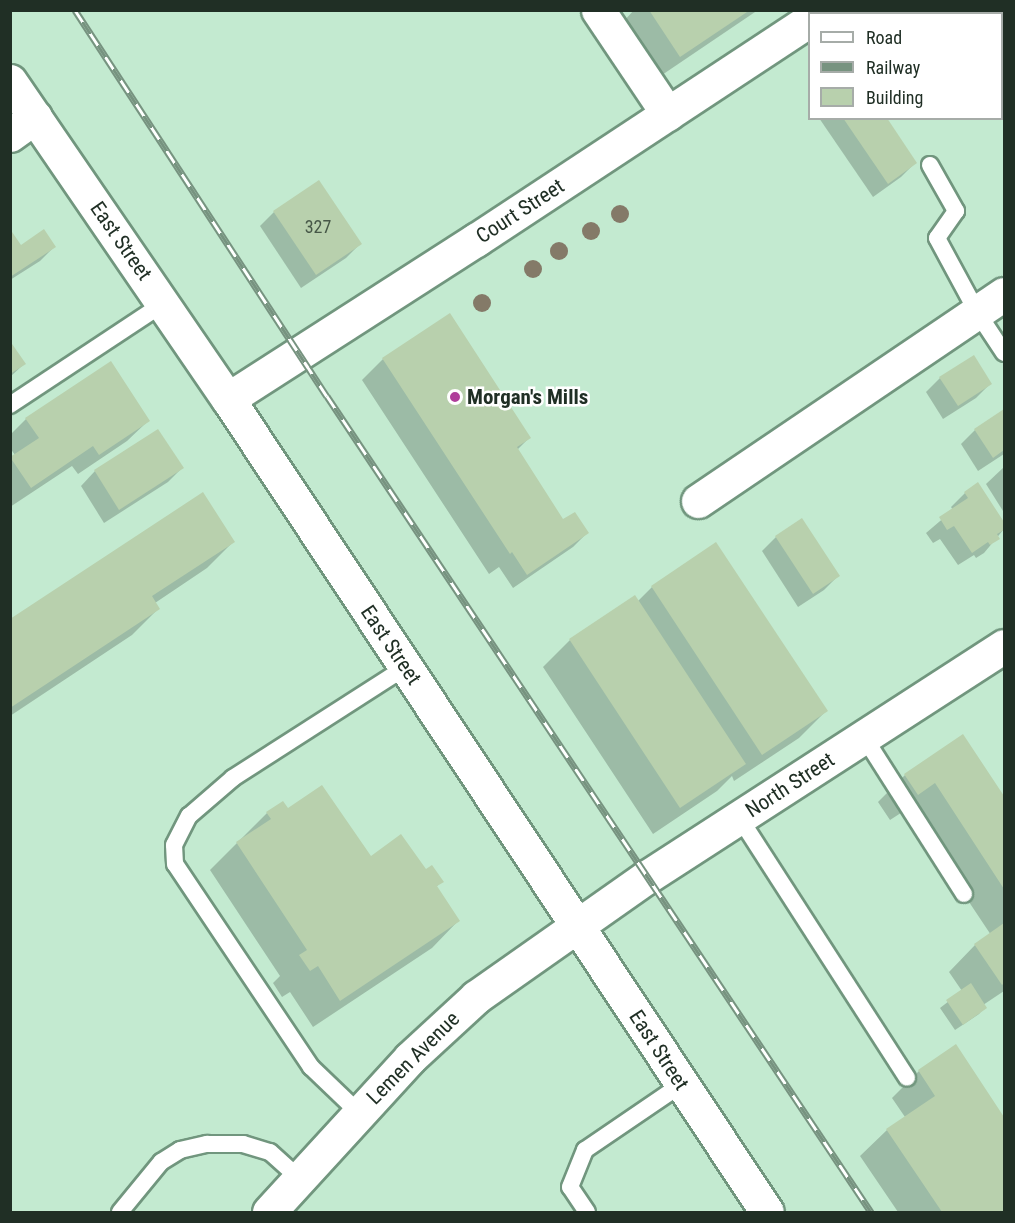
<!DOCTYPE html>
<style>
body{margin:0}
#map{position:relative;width:1015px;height:1223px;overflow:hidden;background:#c3ead0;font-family:"Roboto Condensed",sans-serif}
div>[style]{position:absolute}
.shadow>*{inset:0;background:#0003}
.building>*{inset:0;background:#b8d0ad}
.roads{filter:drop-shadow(2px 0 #71967e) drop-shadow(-2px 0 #71967e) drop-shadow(0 2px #71967e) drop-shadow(0 -2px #71967e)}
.lane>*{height:16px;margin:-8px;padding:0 8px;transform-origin:8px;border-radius:8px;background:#fff}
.street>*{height:33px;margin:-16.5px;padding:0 16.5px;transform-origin:16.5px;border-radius:16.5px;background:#fff}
.secondary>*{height:33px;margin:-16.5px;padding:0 16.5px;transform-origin:16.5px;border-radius:16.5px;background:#fff}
.rail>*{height:7px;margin-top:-3.5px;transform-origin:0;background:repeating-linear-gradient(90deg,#fff 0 14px,#779380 0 28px);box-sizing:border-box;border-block:2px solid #779380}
.trees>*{width:18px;height:18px;margin:-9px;border-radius:50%;background:#847a68}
.dots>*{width:16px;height:16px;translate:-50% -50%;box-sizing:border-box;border:3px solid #fff;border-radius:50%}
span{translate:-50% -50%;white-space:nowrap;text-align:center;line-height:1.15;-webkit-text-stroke:5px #fff;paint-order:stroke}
.number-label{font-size:18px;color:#465747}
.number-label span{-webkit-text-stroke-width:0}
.street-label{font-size:21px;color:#202f25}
.poi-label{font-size:21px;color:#202f25;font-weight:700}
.left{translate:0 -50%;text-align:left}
.frame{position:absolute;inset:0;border:12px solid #202f25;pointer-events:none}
.legend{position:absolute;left:808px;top:12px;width:195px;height:108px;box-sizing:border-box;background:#fff;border:2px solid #a6aca8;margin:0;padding:8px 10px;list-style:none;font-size:18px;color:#202f25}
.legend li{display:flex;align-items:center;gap:12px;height:30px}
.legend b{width:30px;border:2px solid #a6aca8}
</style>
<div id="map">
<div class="shadow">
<div style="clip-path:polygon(634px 10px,758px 10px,659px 77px,623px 22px)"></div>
<div style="clip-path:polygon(819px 118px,885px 118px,915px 163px,901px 177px,873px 197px)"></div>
<div style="clip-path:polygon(274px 212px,360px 244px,346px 258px,301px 288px,260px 226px)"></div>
<div style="clip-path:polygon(10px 232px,20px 247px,54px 247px,40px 261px,10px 280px)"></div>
<div style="clip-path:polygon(10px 343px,24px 364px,10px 377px)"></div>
<div style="clip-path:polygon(383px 359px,529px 438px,517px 450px,562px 521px,587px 533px,573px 547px,513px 588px,499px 567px,489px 574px,362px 380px)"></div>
<div style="clip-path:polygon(940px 378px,990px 384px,976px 398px,943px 419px,926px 392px)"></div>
<div style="clip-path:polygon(1004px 411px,1004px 454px,978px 471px,961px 444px,975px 430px)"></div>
<div style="clip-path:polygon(26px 419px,148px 421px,127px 441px,78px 474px,72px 466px,10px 507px,10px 459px,15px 455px,10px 448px,10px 435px)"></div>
<div style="clip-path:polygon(158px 431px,182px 468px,168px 482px,104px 523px,81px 486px,95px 471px)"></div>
<div style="clip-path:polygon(1004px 467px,1004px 510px,1003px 511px,986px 484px)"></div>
<div style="clip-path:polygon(978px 484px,1004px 524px,1004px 529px,984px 553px,976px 558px,974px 555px,958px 565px,940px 539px,933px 543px,926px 533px,953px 510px,951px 507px,965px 493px)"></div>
<div style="clip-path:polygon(801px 520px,838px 576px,824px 590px,798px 607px,762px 551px,776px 537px)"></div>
<div style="clip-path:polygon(233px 542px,207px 568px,155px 603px,158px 609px,132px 635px,10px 716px,10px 621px)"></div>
<div style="clip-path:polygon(652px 587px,826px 711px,799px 738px,734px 781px,732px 776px,717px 791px,653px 834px,543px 667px,570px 640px,637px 602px)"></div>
<div style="clip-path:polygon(963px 736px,1004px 799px,1004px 991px,983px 1005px,985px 1007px,979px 1014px,955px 1030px,940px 1008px,962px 991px,949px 972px,975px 945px,991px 935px,907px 809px,890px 820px,878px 802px,905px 775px)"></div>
<div style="clip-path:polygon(287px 810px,371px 858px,425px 871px,442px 881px,436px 887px,458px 921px,432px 948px,313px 1027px,290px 992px,282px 997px,273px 983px,280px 976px,210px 870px,267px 813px)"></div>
<div style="clip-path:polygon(956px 1046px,1004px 1119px,1004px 1212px,898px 1212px,860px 1156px,887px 1130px,905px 1117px,892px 1098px,919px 1071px)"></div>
</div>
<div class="building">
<div style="clip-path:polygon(649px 10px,750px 10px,680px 57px)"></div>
<div style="clip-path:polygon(843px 118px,887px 118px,917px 163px,888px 184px)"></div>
<div style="clip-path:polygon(319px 180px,362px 244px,316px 275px,273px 211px)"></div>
<div style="clip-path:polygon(10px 229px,21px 245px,44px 229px,56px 247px,10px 277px)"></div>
<div style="clip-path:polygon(450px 313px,531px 438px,517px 447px,563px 519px,575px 512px,589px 533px,527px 575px,512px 552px,510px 554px,382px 358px)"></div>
<div style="clip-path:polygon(10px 341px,26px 364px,10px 374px)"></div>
<div style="clip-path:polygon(974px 355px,992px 384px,958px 406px,939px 377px)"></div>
<div style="clip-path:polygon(111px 361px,150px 421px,99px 455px,93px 446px,31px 488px,10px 457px,39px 438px,25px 418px)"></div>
<div style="clip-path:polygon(1004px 409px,1004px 450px,993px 458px,974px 429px)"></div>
<div style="clip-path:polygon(158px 429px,184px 468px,119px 510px,94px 470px)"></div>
<div style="clip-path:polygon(978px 482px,1004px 522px,1004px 530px,997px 534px,1000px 539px,990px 545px,988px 542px,972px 553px,954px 526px,947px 530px,939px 517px,968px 498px,964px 492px)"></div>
<div style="clip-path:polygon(203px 492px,235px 542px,152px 596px,160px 609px,10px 708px,10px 619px)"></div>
<div style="clip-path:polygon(802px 518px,840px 576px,813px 594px,775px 536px)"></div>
<div style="clip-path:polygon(716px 542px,828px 711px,762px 755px,651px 586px)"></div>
<div style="clip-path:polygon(635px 595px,746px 764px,680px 808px,569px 639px)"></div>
<div style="clip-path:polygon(963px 734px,1004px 796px,1004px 889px,935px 783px,918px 795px,904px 774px)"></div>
<div style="clip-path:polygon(322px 785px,371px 856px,401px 834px,426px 869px,432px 865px,444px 882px,437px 886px,460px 921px,340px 1001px,318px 966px,310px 971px,299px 955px,307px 950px,236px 842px,271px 819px,266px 812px,283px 801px,288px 808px)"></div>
<div style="clip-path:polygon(1004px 923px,1004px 983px,1002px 985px,974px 944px)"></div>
<div style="clip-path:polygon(971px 983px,987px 1008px,963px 1025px,946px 1000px)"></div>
<div style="clip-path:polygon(956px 1044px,1004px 1117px,1004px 1212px,942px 1212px,886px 1129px,935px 1096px,918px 1070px)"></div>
</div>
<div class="roads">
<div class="lane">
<div style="left:930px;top:165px;width:53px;rotate:60.5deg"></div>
<div style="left:956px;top:211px;width:33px;rotate:125deg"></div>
<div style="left:937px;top:238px;width:84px;rotate:61.6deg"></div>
<div style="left:977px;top:312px;width:49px;rotate:56.6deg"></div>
<div style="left:10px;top:405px;width:185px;rotate:-33.5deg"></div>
<div style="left:864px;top:737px;width:186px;rotate:57.5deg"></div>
<div style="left:739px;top:817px;width:310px;rotate:57.2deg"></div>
<div style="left:358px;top:1112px;width:65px;rotate:-136.2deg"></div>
<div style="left:311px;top:1067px;width:244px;rotate:-123.8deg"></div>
<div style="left:175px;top:864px;width:19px;rotate:-93deg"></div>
<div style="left:174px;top:845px;width:33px;rotate:-63deg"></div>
<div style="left:189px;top:816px;width:58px;rotate:-40.8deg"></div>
<div style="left:233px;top:778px;width:206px;rotate:-32.7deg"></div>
<div style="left:120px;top:1212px;width:65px;rotate:-50.6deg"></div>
<div style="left:161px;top:1162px;width:22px;rotate:-32deg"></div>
<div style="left:180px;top:1150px;width:28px;rotate:-13deg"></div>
<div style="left:207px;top:1144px;width:36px"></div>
<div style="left:243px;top:1144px;width:28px;rotate:17deg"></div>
<div style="left:270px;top:1152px;width:39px;rotate:42deg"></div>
<div style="left:587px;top:1212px;width:30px;rotate:-124deg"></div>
<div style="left:570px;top:1187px;width:40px;rotate:-68deg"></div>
<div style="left:585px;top:1150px;width:117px;rotate:-34.2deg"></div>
</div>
<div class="street">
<div style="left:598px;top:10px;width:125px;rotate:56.1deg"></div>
<div style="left:946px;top:10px;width:4px;rotate:63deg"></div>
<div style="left:1002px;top:92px;width:4px;rotate:63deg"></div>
<div style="left:10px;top:135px;width:31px;rotate:-36deg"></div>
<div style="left:698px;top:501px;width:369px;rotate:-34.1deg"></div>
<div style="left:269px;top:1212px;width:209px;rotate:-47.5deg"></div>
<div style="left:410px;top:1058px;width:90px;rotate:-42.7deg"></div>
<div style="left:476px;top:997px;width:209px;rotate:-35.1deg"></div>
<div style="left:647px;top:877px;width:425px;rotate:-32.9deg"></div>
</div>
<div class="secondary">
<div style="left:10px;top:81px;width:386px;rotate:55.6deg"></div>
<div style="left:228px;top:399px;width:975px;rotate:56.46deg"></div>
<div style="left:228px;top:399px;width:295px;rotate:-32.7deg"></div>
<div style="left:476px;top:240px;width:400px;rotate:-33.4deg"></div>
</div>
</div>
<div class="rail">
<div style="left:75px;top:10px;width:461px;rotate:56.9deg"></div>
<div style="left:327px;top:396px;width:981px;rotate:56.31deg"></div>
</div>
<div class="trees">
<div style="left:620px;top:214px"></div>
<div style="left:591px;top:231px"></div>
<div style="left:559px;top:251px"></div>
<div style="left:533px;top:269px"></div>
<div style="left:482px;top:303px"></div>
</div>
<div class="dots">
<div style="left:455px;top:397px;background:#af3e9a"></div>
</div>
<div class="number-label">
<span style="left:318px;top:227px">327</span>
</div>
<div class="street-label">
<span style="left:520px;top:211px;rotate:-33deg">Court Street</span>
<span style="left:121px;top:241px;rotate:55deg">East Street</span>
<span style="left:391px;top:645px;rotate:56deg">East Street</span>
<span style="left:790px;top:785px;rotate:-33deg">North Street</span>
<span style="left:659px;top:1050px;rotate:57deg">East Street</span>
<span style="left:413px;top:1058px;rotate:-45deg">Lemen Avenue</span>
</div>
<div class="poi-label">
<span class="left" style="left:467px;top:397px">Morgan's Mills</span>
</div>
<div class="frame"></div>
<ul class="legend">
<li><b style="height:8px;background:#fff"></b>Road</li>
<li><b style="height:8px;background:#779380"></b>Railway</li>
<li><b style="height:16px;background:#b8d0ad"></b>Building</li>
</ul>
</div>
